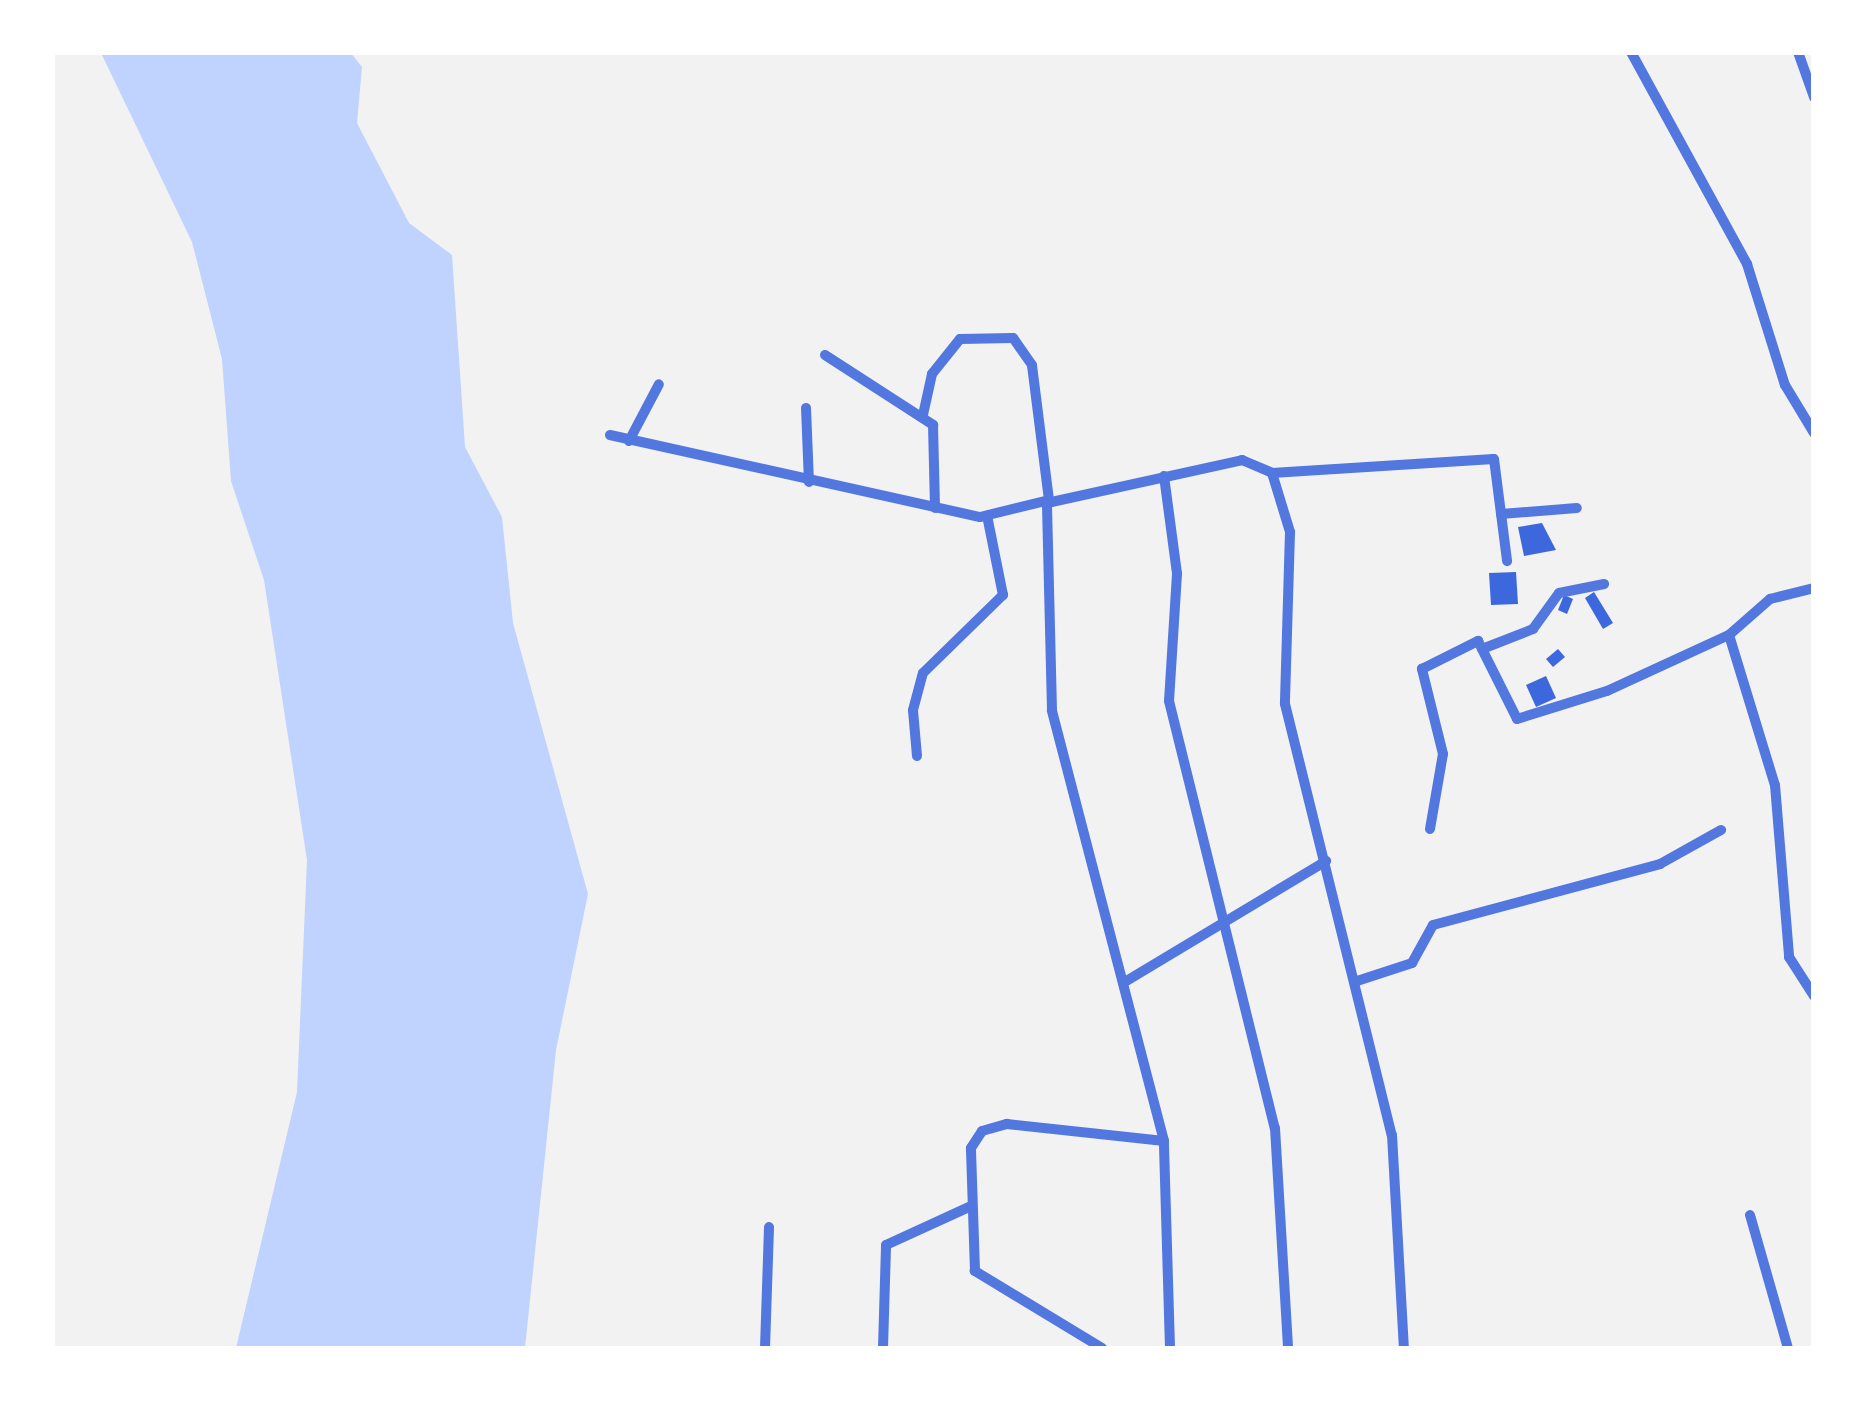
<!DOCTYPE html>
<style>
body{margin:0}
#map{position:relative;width:1866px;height:1401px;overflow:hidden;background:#f2f2f2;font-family:"PT Sans",sans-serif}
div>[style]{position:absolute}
.water>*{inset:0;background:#bfd3fe}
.building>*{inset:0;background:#3d67dc}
.minor>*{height:10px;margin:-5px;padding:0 5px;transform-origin:5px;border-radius:5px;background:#5277de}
span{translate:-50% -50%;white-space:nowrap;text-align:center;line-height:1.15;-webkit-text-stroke:8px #fff;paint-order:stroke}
.frame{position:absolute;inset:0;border:55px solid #fff;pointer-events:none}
</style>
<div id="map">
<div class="water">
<div style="clip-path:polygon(101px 53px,351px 53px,362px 67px,357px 123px,409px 223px,452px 255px,465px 447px,502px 517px,513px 623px,588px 894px,556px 1050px,525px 1348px,236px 1348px,297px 1092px,307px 860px,264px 580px,231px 481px,222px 359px,192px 242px)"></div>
</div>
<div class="building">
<div style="clip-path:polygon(1542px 523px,1556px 550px,1524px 556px,1518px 527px)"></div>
<div style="clip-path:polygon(1516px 572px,1518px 604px,1491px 605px,1489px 573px)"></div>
<div style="clip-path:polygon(1594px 592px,1613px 623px,1603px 629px,1585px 598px)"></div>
<div style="clip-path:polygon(1564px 595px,1573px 599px,1567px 614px,1558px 610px)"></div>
<div style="clip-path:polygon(1558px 649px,1565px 657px,1553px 667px,1546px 659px)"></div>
<div style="clip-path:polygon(1546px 676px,1556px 698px,1536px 707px,1526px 685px)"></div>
</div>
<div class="minor">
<div style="left:1631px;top:52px;width:242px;rotate:61.3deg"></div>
<div style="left:1747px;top:264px;width:127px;rotate:72.6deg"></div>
<div style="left:1785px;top:385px;width:56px;rotate:58.9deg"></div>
<div style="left:1798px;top:52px;width:48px;rotate:70.4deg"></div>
<div style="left:825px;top:355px;width:129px;rotate:32.9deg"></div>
<div style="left:933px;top:425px;width:83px;rotate:88.6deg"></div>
<div style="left:806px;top:408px;width:74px;rotate:87.7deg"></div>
<div style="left:610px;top:435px;width:379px;rotate:12.5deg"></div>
<div style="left:980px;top:517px;width:71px;rotate:-13.8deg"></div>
<div style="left:1049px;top:500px;width:136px;rotate:-97.2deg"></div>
<div style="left:1032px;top:365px;width:33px;rotate:-125deg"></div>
<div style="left:1013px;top:338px;width:53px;rotate:178.9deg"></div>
<div style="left:960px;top:339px;width:45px;rotate:128.7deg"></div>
<div style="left:932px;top:374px;width:42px;rotate:102.4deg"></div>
<div style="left:629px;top:441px;width:64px;rotate:-62.2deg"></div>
<div style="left:1272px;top:473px;width:222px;rotate:-3.6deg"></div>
<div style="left:1494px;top:459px;width:103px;rotate:82.7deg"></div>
<div style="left:1164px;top:476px;width:99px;rotate:82.4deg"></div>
<div style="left:1177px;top:574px;width:127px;rotate:93.6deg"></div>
<div style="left:1169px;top:701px;width:440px;rotate:76.1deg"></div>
<div style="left:1275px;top:1128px;width:220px;rotate:86.6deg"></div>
<div style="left:1501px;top:514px;width:76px;rotate:-4.5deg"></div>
<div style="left:1729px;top:635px;width:157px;rotate:73deg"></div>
<div style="left:1775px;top:785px;width:173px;rotate:85.3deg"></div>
<div style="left:1789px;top:957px;width:46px;rotate:57.3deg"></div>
<div style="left:1482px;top:649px;width:55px;rotate:-21.4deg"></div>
<div style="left:1533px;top:629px;width:44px;rotate:-54.2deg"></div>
<div style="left:1559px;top:593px;width:46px;rotate:-11.3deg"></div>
<div style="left:917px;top:756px;width:46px;rotate:-95deg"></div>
<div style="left:913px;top:710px;width:38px;rotate:-75deg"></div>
<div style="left:923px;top:673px;width:112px;rotate:-44.3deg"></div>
<div style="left:1003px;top:595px;width:81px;rotate:-101.4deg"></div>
<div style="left:1430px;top:829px;width:76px;rotate:-80.2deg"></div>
<div style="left:1443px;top:754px;width:88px;rotate:-103.9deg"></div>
<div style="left:1422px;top:669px;width:63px;rotate:-26.6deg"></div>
<div style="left:1478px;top:641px;width:87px;rotate:63.4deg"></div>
<div style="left:1517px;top:719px;width:94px;rotate:-17.3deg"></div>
<div style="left:1607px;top:691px;width:134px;rotate:-24.7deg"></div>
<div style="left:1729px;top:635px;width:55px;rotate:-41.3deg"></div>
<div style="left:1770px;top:599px;width:45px;rotate:-14deg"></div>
<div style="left:1357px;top:981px;width:58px;rotate:-18.1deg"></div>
<div style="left:1412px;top:963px;width:43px;rotate:-61.1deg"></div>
<div style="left:1433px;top:925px;width:235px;rotate:-15deg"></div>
<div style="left:1660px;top:864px;width:70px;rotate:-29.1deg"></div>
<div style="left:1123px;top:983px;width:237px;rotate:-31deg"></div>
<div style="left:1750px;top:1215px;width:138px;rotate:74.1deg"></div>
<div style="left:765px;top:1348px;width:121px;rotate:-88.1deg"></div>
<div style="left:883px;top:1348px;width:103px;rotate:-88.3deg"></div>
<div style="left:886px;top:1245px;width:94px;rotate:-24.6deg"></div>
<div style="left:1102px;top:1348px;width:149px;rotate:-148.8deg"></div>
<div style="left:975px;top:1271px;width:123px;rotate:-91.9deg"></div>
<div style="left:971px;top:1148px;width:20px;rotate:-57deg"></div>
<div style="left:982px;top:1131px;width:26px;rotate:-16deg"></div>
<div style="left:1007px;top:1124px;width:158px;rotate:6.2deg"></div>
<div style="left:1170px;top:1348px;width:207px;rotate:-91.7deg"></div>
<div style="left:1164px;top:1141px;width:445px;rotate:-104.6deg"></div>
<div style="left:1052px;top:710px;width:207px;rotate:-91.4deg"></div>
<div style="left:1047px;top:503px;width:200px;rotate:-12.4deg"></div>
<div style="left:1242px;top:460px;width:33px;rotate:23deg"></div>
<div style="left:1272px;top:473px;width:62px;rotate:73deg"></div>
<div style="left:1290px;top:532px;width:172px;rotate:91.7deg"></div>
<div style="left:1285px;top:704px;width:444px;rotate:76.1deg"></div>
<div style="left:1392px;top:1135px;width:213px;rotate:86.8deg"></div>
</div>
<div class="frame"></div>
</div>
